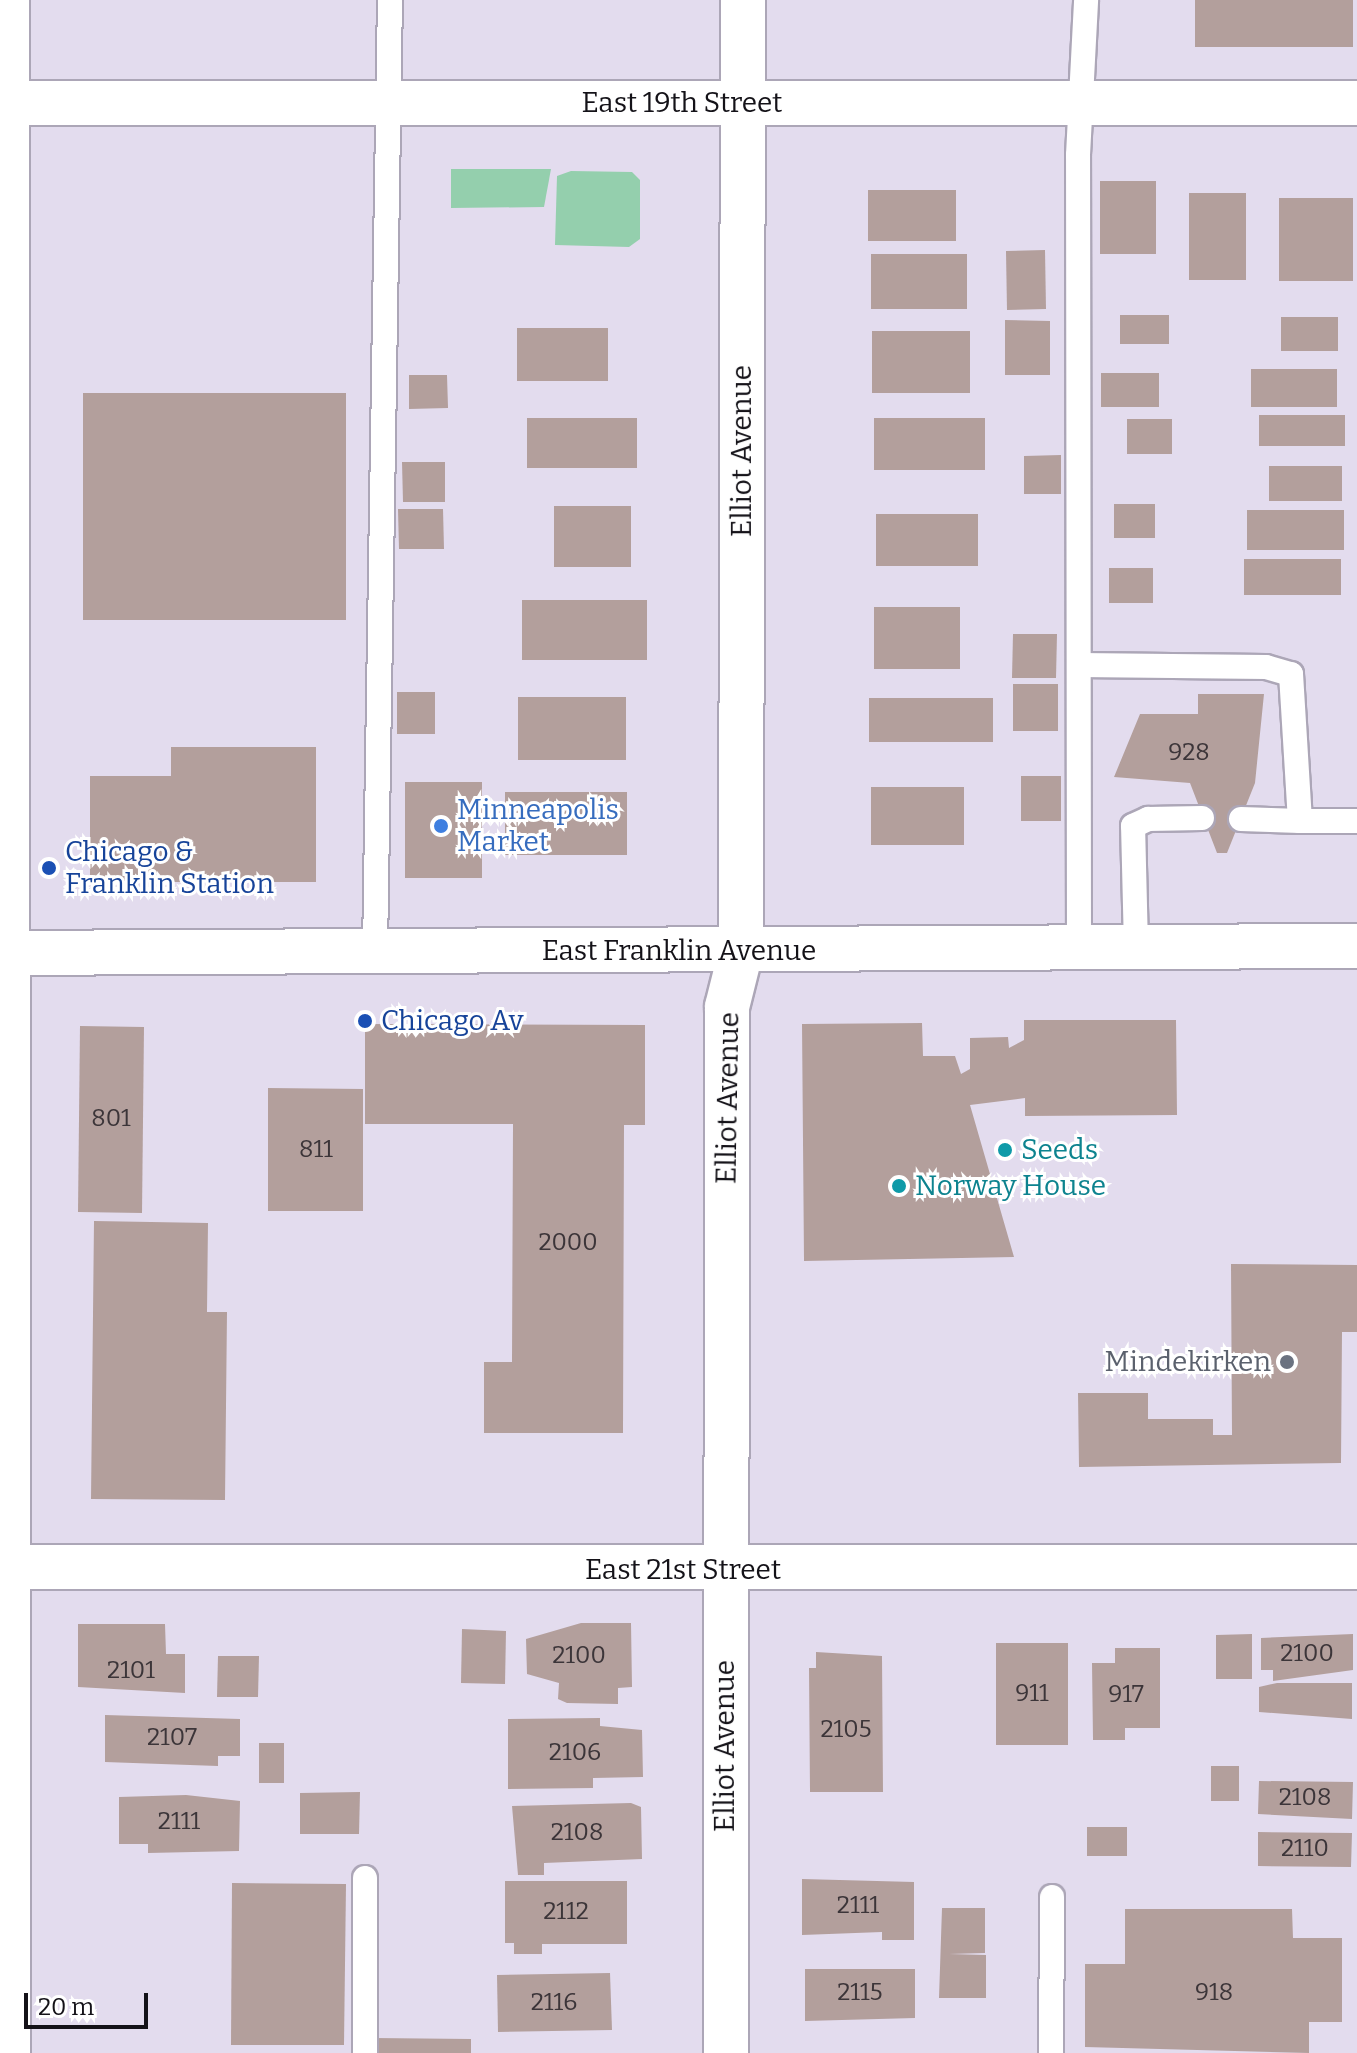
<!DOCTYPE html>
<style>
body{margin:0}
#map{position:relative;width:1357px;height:2053px;overflow:hidden;background:#e3dcee;font-family:Bitter,serif}
div>[style]{position:absolute}
.green>*{inset:0;background:#94cfad}
.building>*{inset:0;background:#b39f9c}
.roads{filter:drop-shadow(2px 0 #aca6b7) drop-shadow(-2px 0 #aca6b7) drop-shadow(0 2px #aca6b7) drop-shadow(0 -2px #aca6b7)}
.service>*{height:24px;margin:-12px;padding:0 12px;transform-origin:12px;border-radius:12px;background:#fff}
.minor>*{height:44px;margin:-22px;padding:0 22px;transform-origin:22px;border-radius:22px;background:#fff}
.tertiary>*{height:44px;margin:-22px;padding:0 22px;transform-origin:22px;border-radius:22px;background:#fff}
.secondary>*{height:44px;margin:-22px;padding:0 22px;transform-origin:22px;border-radius:22px;background:#fff}
.dots>*{width:22px;height:22px;translate:-50% -50%;box-sizing:border-box;border:4px solid #fff;border-radius:50%}
span{translate:-50% -50%;white-space:nowrap;text-align:center;line-height:1.15;-webkit-text-stroke:6px #fff;paint-order:stroke}
.number-label{font-size:24px;color:#3c3539}
.number-label span{-webkit-text-stroke-width:0}
.street-label{font-size:28px;color:#141218}
.shop-label{font-size:28px;color:#366cbe}
.left{translate:0 -50%;text-align:left}
.transit-label{font-size:28px;color:#164399}
.culture-label{font-size:28px;color:#0d838f}
.worship-label{font-size:28px;color:#5b616d}
.right{translate:-100% -50%;text-align:right}
.scale{position:absolute;left:24px;top:1993px;width:124px;height:36px;box-sizing:border-box;border:4px solid #141218;border-top:0;padding-left:10px;font-size:24px;line-height:28px;white-space:nowrap;color:#141218;-webkit-text-stroke:6px #fff;paint-order:stroke}
</style>
<div id="map">
<div class="green">
<div style="clip-path:polygon(551px 169px,544px 207px,451px 208px,451px 169px)"></div>
<div style="clip-path:polygon(571px 171px,632px 172px,640px 180px,640px 239px,629px 247px,555px 245px,557px 176px)"></div>
</div>
<div class="building">
<div style="clip-path:polygon(1195px 0,1353px 0,1353px 47px,1195px 47px)"></div>
<div style="clip-path:polygon(1100px 181px,1156px 181px,1156px 254px,1100px 254px)"></div>
<div style="clip-path:polygon(868px 190px,956px 190px,956px 241px,868px 241px)"></div>
<div style="clip-path:polygon(1189px 193px,1246px 193px,1246px 280px,1189px 280px)"></div>
<div style="clip-path:polygon(1279px 198px,1353px 198px,1353px 281px,1279px 281px)"></div>
<div style="clip-path:polygon(1045px 250px,1046px 309px,1007px 310px,1006px 251px)"></div>
<div style="clip-path:polygon(871px 254px,967px 254px,967px 309px,871px 309px)"></div>
<div style="clip-path:polygon(1120px 315px,1169px 315px,1169px 344px,1120px 344px)"></div>
<div style="clip-path:polygon(1281px 317px,1338px 317px,1338px 351px,1281px 351px)"></div>
<div style="clip-path:polygon(1005px 320px,1050px 321px,1050px 375px,1005px 375px)"></div>
<div style="clip-path:polygon(517px 328px,608px 328px,608px 381px,517px 381px)"></div>
<div style="clip-path:polygon(872px 331px,970px 331px,970px 393px,872px 393px)"></div>
<div style="clip-path:polygon(1251px 369px,1337px 369px,1337px 407px,1251px 407px)"></div>
<div style="clip-path:polygon(1101px 373px,1159px 373px,1159px 407px,1101px 407px)"></div>
<div style="clip-path:polygon(409px 375px,447px 375px,448px 408px,409px 409px)"></div>
<div style="clip-path:polygon(83px 393px,346px 393px,346px 620px,83px 620px)"></div>
<div style="clip-path:polygon(1259px 415px,1345px 415px,1345px 446px,1259px 446px)"></div>
<div style="clip-path:polygon(527px 418px,637px 418px,637px 468px,527px 468px)"></div>
<div style="clip-path:polygon(874px 418px,985px 418px,985px 470px,874px 470px)"></div>
<div style="clip-path:polygon(1127px 419px,1172px 419px,1172px 454px,1127px 454px)"></div>
<div style="clip-path:polygon(1061px 455px,1061px 494px,1024px 494px,1024px 456px)"></div>
<div style="clip-path:polygon(402px 462px,445px 462px,445px 502px,403px 502px)"></div>
<div style="clip-path:polygon(1269px 466px,1342px 466px,1342px 501px,1269px 501px)"></div>
<div style="clip-path:polygon(1114px 504px,1155px 504px,1155px 538px,1114px 538px)"></div>
<div style="clip-path:polygon(554px 506px,631px 506px,631px 567px,554px 567px)"></div>
<div style="clip-path:polygon(398px 509px,443px 509px,444px 549px,399px 549px)"></div>
<div style="clip-path:polygon(1247px 510px,1344px 510px,1344px 550px,1247px 550px)"></div>
<div style="clip-path:polygon(876px 514px,978px 514px,978px 566px,876px 566px)"></div>
<div style="clip-path:polygon(1244px 559px,1341px 559px,1341px 595px,1244px 595px)"></div>
<div style="clip-path:polygon(1109px 568px,1153px 568px,1153px 603px,1109px 603px)"></div>
<div style="clip-path:polygon(522px 600px,647px 600px,647px 660px,522px 660px)"></div>
<div style="clip-path:polygon(874px 607px,960px 607px,960px 669px,874px 669px)"></div>
<div style="clip-path:polygon(1013px 634px,1057px 634px,1056px 678px,1012px 678px)"></div>
<div style="clip-path:polygon(1013px 684px,1058px 684px,1058px 731px,1013px 731px)"></div>
<div style="clip-path:polygon(397px 692px,435px 692px,435px 734px,397px 734px)"></div>
<div style="clip-path:polygon(1198px 694px,1264px 694px,1255px 783px,1227px 853px,1217px 853px,1190px 783px,1114px 777px,1140px 714px,1198px 714px)"></div>
<div style="clip-path:polygon(518px 697px,626px 697px,626px 760px,518px 760px)"></div>
<div style="clip-path:polygon(869px 698px,993px 698px,993px 742px,869px 742px)"></div>
<div style="clip-path:polygon(171px 747px,316px 747px,316px 882px,90px 882px,90px 776px,171px 776px)"></div>
<div style="clip-path:polygon(1021px 776px,1061px 776px,1061px 821px,1021px 821px)"></div>
<div style="clip-path:polygon(405px 782px,482px 782px,482px 878px,405px 878px)"></div>
<div style="clip-path:polygon(871px 787px,964px 787px,964px 845px,871px 845px)"></div>
<div style="clip-path:polygon(505px 792px,627px 792px,627px 855px,505px 855px)"></div>
<div style="clip-path:polygon(1024px 1020px,1176px 1020px,1177px 1115px,1025px 1116px,1025px 1098px,970px 1105px,1014px 1257px,804px 1261px,802px 1024px,922px 1023px,923px 1056px,955px 1056px,961px 1074px,970px 1069px,970px 1038px,1008px 1037px,1009px 1048px,1024px 1040px)"></div>
<div style="clip-path:polygon(365px 1024px,645px 1025px,645px 1125px,624px 1125px,623px 1433px,484px 1433px,484px 1362px,512px 1362px,513px 1124px,365px 1124px)"></div>
<div style="clip-path:polygon(80px 1026px,144px 1027px,142px 1213px,78px 1212px)"></div>
<div style="clip-path:polygon(268px 1088px,363px 1089px,363px 1211px,268px 1211px)"></div>
<div style="clip-path:polygon(94px 1221px,208px 1223px,207px 1312px,227px 1312px,225px 1500px,91px 1499px)"></div>
<div style="clip-path:polygon(1231px 1264px,1357px 1265px,1357px 1332px,1342px 1332px,1341px 1463px,1079px 1467px,1078px 1393px,1148px 1393px,1148px 1419px,1213px 1419px,1213px 1435px,1232px 1435px)"></div>
<div style="clip-path:polygon(581px 1623px,631px 1623px,632px 1687px,618px 1688px,618px 1704px,567px 1703px,558px 1699px,559px 1683px,527px 1674px,526px 1639px)"></div>
<div style="clip-path:polygon(78px 1624px,165px 1624px,166px 1654px,185px 1654px,185px 1693px,78px 1687px)"></div>
<div style="clip-path:polygon(462px 1629px,506px 1631px,505px 1684px,461px 1683px)"></div>
<div style="clip-path:polygon(1252px 1634px,1252px 1679px,1216px 1679px,1216px 1635px)"></div>
<div style="clip-path:polygon(1353px 1634px,1353px 1670px,1273px 1681px,1273px 1670px,1261px 1670px,1261px 1638px)"></div>
<div style="clip-path:polygon(996px 1643px,1068px 1643px,1068px 1745px,996px 1745px)"></div>
<div style="clip-path:polygon(1115px 1648px,1160px 1648px,1160px 1728px,1125px 1728px,1125px 1740px,1093px 1740px,1092px 1663px,1115px 1663px)"></div>
<div style="clip-path:polygon(816px 1652px,882px 1656px,883px 1792px,810px 1792px,809px 1668px,816px 1668px)"></div>
<div style="clip-path:polygon(218px 1656px,259px 1656px,258px 1697px,217px 1697px)"></div>
<div style="clip-path:polygon(1277px 1683px,1352px 1683px,1352px 1719px,1259px 1712px,1259px 1687px)"></div>
<div style="clip-path:polygon(105px 1715px,240px 1719px,240px 1756px,218px 1756px,218px 1766px,105px 1762px)"></div>
<div style="clip-path:polygon(600px 1718px,600px 1726px,642px 1730px,643px 1777px,593px 1778px,593px 1788px,508px 1789px,508px 1719px)"></div>
<div style="clip-path:polygon(259px 1743px,284px 1743px,284px 1783px,259px 1783px)"></div>
<div style="clip-path:polygon(1211px 1766px,1239px 1766px,1239px 1801px,1211px 1801px)"></div>
<div style="clip-path:polygon(1259px 1781px,1353px 1782px,1352px 1819px,1258px 1814px)"></div>
<div style="clip-path:polygon(360px 1792px,359px 1834px,300px 1834px,300px 1793px)"></div>
<div style="clip-path:polygon(186px 1795px,240px 1801px,239px 1851px,148px 1853px,148px 1844px,119px 1844px,119px 1797px)"></div>
<div style="clip-path:polygon(631px 1803px,641px 1807px,642px 1859px,544px 1863px,544px 1875px,518px 1875px,512px 1806px)"></div>
<div style="clip-path:polygon(1087px 1827px,1127px 1827px,1127px 1856px,1087px 1856px)"></div>
<div style="clip-path:polygon(1258px 1832px,1352px 1833px,1351px 1867px,1258px 1866px)"></div>
<div style="clip-path:polygon(802px 1879px,914px 1882px,914px 1940px,882px 1940px,882px 1932px,802px 1935px)"></div>
<div style="clip-path:polygon(505px 1881px,627px 1881px,627px 1944px,542px 1944px,542px 1954px,514px 1954px,514px 1943px,505px 1943px)"></div>
<div style="clip-path:polygon(232px 1883px,346px 1884px,344px 2045px,231px 2045px)"></div>
<div style="clip-path:polygon(942px 1908px,985px 1908px,985px 1953px,949px 1954px,986px 1955px,986px 1998px,939px 1998px)"></div>
<div style="clip-path:polygon(1125px 1909px,1292px 1909px,1293px 1938px,1342px 1938px,1342px 2022px,1309px 2022px,1309px 2053px,1085px 2047px,1085px 1964px,1125px 1964px)"></div>
<div style="clip-path:polygon(805px 1969px,915px 1969px,915px 2018px,805px 2021px)"></div>
<div style="clip-path:polygon(610px 1973px,612px 2030px,498px 2032px,497px 1975px)"></div>
<div style="clip-path:polygon(373px 2038px,471px 2039px,471px 2053px,373px 2053px)"></div>
</div>
<div class="roads">
<div class="service">
<div style="left:1079px;top:665px;width:187px;rotate:0.6deg"></div>
<div style="left:1266px;top:667px;width:26px;rotate:16deg"></div>
<div style="left:1291px;top:674px;width:147px;rotate:86.5deg"></div>
<div style="left:1300px;top:821px;width:57px"></div>
<div style="left:1241px;top:819px;width:59px;rotate:1.9deg"></div>
<div style="left:1136px;top:947px;width:121px;rotate:-91.4deg"></div>
<div style="left:1133px;top:826px;width:17px;rotate:-25deg"></div>
<div style="left:1148px;top:819px;width:54px;rotate:-1.1deg"></div>
<div style="left:1079px;top:948px;width:793px;rotate:-90.07deg"></div>
<div style="left:1078px;top:155px;width:155px;rotate:-87deg"></div>
<div style="left:375px;top:951px;width:951px;rotate:-89.1deg"></div>
<div style="left:365px;top:1878px;width:175px;rotate:90deg"></div>
<div style="left:1051px;top:2053px;width:156px;rotate:-89.6deg"></div>
</div>
<div class="minor">
<div style="left:7px;top:103px;width:1350px"></div>
<div style="left:8px;top:1567px;width:1349px"></div>
<div style="left:726px;top:2053px;width:1046px;rotate:-89.95deg"></div>
<div style="left:727px;top:1007px;width:58px;rotate:-76deg"></div>
<div style="left:741px;top:951px;width:951px;rotate:-89.88deg"></div>
</div>
<div class="tertiary">
<div style="left:7px;top:0;width:2053px;rotate:89.97deg"></div>
</div>
<div class="secondary">
<div style="left:0;top:953px;width:1357px;rotate:-0.3deg"></div>
</div>
</div>
<div class="dots">
<div style="left:441px;top:826px;background:#3f7fe0"></div>
<div style="left:49px;top:868px;background:#1a4fb4"></div>
<div style="left:365px;top:1021px;background:#1a4fb4"></div>
<div style="left:1005px;top:1150px;background:#0f9aa8"></div>
<div style="left:899px;top:1186px;background:#0f9aa8"></div>
<div style="left:1287px;top:1362px;background:#6b7280"></div>
</div>
<div class="number-label">
<span style="left:1189px;top:753px">928</span>
<span style="left:111px;top:1119px">801</span>
<span style="left:316px;top:1150px">811</span>
<span style="left:568px;top:1243px">2000</span>
<span style="left:1307px;top:1654px">2100</span>
<span style="left:579px;top:1656px">2100</span>
<span style="left:131px;top:1671px">2101</span>
<span style="left:1032px;top:1694px">911</span>
<span style="left:1126px;top:1695px">917</span>
<span style="left:846px;top:1730px">2105</span>
<span style="left:172px;top:1738px">2107</span>
<span style="left:575px;top:1753px">2106</span>
<span style="left:1305px;top:1798px">2108</span>
<span style="left:179px;top:1822px">2111</span>
<span style="left:577px;top:1833px">2108</span>
<span style="left:1305px;top:1849px">2110</span>
<span style="left:858px;top:1906px">2111</span>
<span style="left:566px;top:1912px">2112</span>
<span style="left:860px;top:1993px">2115</span>
<span style="left:1214px;top:1993px">918</span>
<span style="left:554px;top:2003px">2116</span>
</div>
<div class="street-label">
<span style="left:682px;top:103px">East 19th Street</span>
<span style="left:742px;top:451px;rotate:-90deg">Elliot Avenue</span>
<span style="left:679px;top:951px">East Franklin Avenue</span>
<span style="left:728px;top:1098px;rotate:-89deg">Elliot Avenue</span>
<span style="left:683px;top:1570px">East 21st Street</span>
<span style="left:725px;top:1746px;rotate:-90deg">Elliot Avenue</span>
</div>
<div class="shop-label">
<span class="left" style="left:457px;top:826px">Minneapolis<br>Market</span>
</div>
<div class="transit-label">
<span class="left" style="left:65px;top:868px">Chicago &amp;<br>Franklin Station</span>
<span class="left" style="left:381px;top:1021px">Chicago Av</span>
</div>
<div class="culture-label">
<span class="left" style="left:1021px;top:1150px">Seeds</span>
<span class="left" style="left:915px;top:1186px">Norway House</span>
</div>
<div class="worship-label">
<span class="right" style="left:1271px;top:1362px">Mindekirken</span>
</div>
<div class="scale">20 m</div>
</div>
